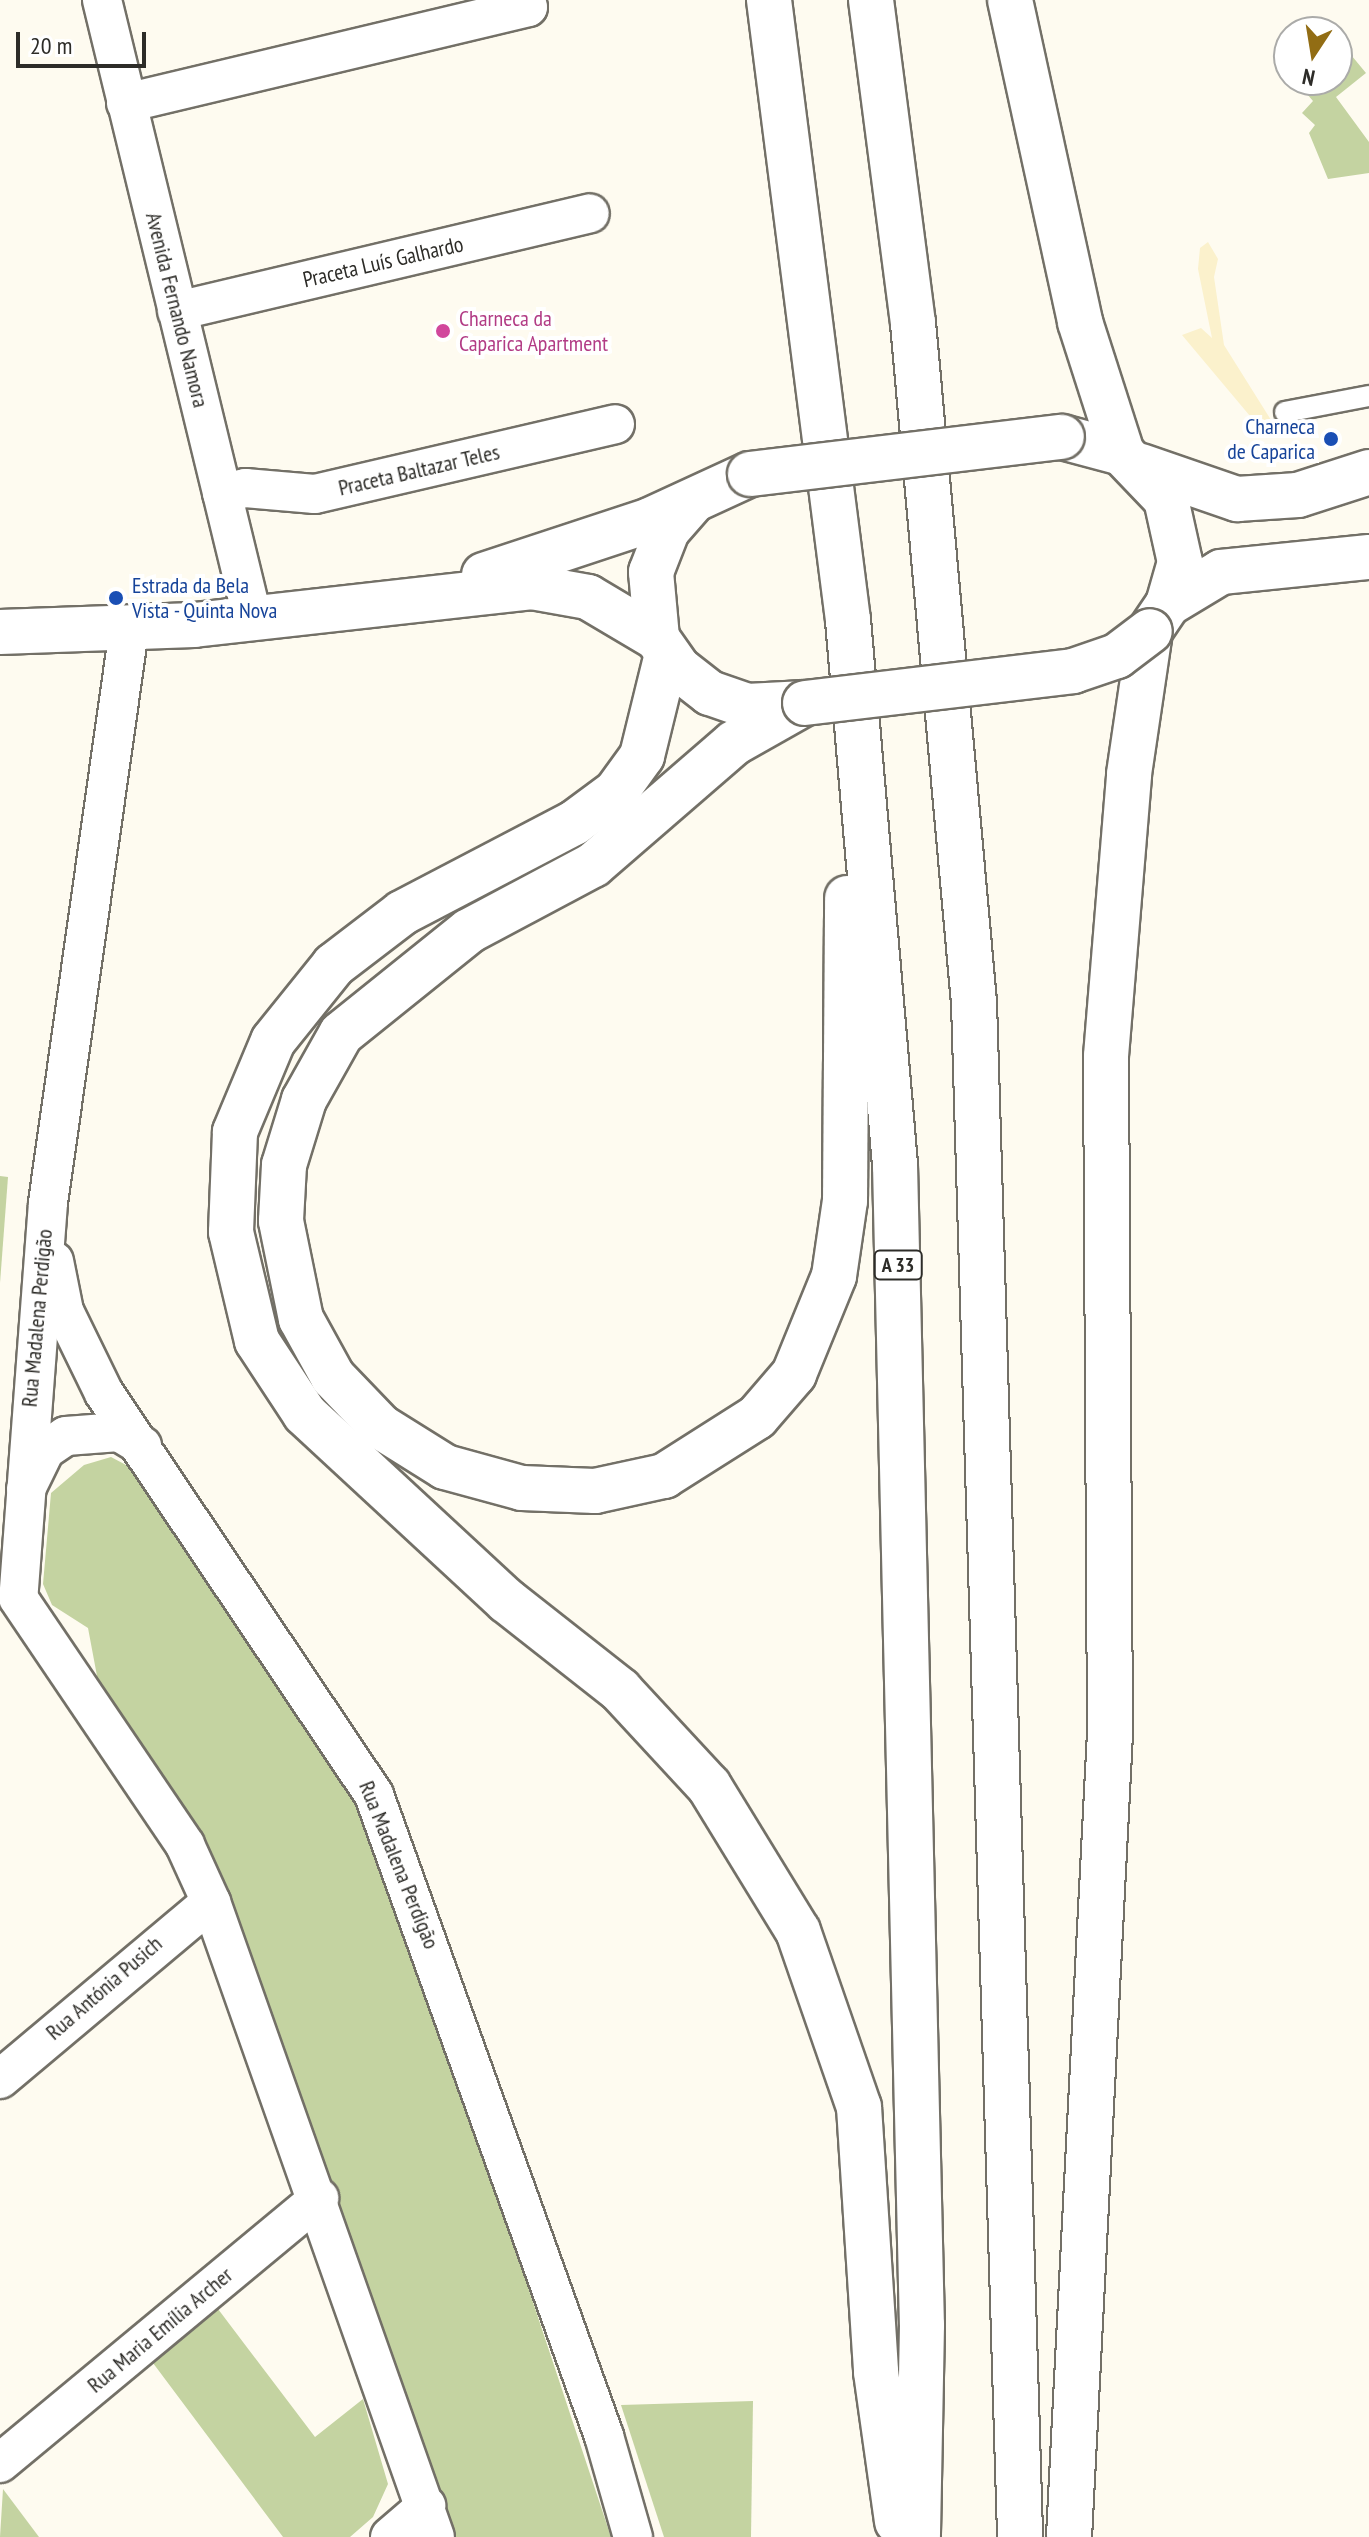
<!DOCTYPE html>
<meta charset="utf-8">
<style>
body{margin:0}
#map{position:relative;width:1369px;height:2537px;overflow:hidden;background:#fefbf0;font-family:"PT Sans Narrow",sans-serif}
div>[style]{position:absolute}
.green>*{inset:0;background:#c4d3a1}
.sand>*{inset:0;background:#fbf1cc}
.roads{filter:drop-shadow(2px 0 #737067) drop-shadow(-2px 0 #737067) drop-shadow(0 2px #737067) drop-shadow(0 -2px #737067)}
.lane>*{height:20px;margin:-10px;padding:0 10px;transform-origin:10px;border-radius:10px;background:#fff}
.street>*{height:38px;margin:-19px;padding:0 19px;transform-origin:19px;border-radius:19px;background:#fff}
.secondary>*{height:44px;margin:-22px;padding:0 22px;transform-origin:22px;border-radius:22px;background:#fff}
.highway>*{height:44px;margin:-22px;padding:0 22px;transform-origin:22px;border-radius:22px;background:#fff}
.bridges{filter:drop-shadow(2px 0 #737067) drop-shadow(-2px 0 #737067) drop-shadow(0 2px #737067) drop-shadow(0 -2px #737067)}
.secondary-bridge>*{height:44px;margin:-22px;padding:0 22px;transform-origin:22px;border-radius:22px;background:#fff}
.dots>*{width:22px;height:22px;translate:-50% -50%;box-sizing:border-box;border:4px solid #fff;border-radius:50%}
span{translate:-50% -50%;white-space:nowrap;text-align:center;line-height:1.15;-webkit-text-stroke:8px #fff;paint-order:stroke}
.shield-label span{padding:2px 6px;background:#fff;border:2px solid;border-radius:6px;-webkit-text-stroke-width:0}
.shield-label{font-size:20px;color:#2d2c28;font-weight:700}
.street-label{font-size:22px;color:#2d2c28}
.hotel-label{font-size:22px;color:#b23c85}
.left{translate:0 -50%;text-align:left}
.transit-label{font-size:22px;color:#164399}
.right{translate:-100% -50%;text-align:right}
.north{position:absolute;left:1273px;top:16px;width:80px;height:80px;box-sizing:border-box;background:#fff;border:2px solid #ababa9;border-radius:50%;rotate:192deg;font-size:22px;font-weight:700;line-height:32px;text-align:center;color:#2d2c28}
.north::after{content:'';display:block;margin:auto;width:28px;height:36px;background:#926d14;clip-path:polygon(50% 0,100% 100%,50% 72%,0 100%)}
.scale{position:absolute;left:16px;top:32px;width:130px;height:36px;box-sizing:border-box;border:4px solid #2d2c28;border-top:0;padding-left:10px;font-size:24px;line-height:28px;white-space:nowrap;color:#2d2c28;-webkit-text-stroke:6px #fff;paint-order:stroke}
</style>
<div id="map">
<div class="green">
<div style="clip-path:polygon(1337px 38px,1366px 73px,1336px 97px,1369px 142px,1369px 173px,1328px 179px,1309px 133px,1315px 125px,1302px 113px,1313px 101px,1295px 80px,1337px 80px)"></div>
<div style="clip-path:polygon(0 1176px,8px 1177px,0 1283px)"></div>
<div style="clip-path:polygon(111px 1457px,143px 1474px,349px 1782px,426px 1980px,611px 2537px,455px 2537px,231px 1896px,209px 1848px,100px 1692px,88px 1628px,52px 1605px,43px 1584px,51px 1493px,84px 1465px)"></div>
<div style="clip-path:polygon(218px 2309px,315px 2437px,363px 2399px,388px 2484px,373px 2517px,350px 2537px,283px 2537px,153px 2363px)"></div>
<div style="clip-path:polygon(753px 2401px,751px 2537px,664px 2537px,621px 2405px)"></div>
<div style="clip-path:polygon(3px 2489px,39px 2537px,0 2537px)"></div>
</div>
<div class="sand">
<div style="clip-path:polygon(1208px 242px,1218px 259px,1214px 277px,1224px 345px,1271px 420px,1255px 422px,1182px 335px,1201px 328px,1212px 338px,1198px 269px,1200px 248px)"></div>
</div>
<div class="roads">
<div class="lane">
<div style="left:1285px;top:412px;width:86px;rotate:-10.8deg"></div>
</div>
<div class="street">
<div style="left:102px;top:0;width:638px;rotate:76.31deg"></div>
<div style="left:126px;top:103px;width:413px;rotate:-13.4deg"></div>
<div style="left:528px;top:7px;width:7px;rotate:-106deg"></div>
<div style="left:177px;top:311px;width:424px;rotate:-13.3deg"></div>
<div style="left:222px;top:493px;width:24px;rotate:-12deg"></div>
<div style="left:245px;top:488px;width:70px;rotate:4.9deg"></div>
<div style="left:315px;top:494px;width:308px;rotate:-13.1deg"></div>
<div style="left:129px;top:630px;width:579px;rotate:98.05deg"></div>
<div style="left:48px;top:1203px;width:396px;rotate:94.3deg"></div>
<div style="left:18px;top:1598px;width:298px;rotate:55.9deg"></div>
<div style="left:185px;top:1845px;width:63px;rotate:65.5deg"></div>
<div style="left:211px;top:1902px;width:673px;rotate:70.57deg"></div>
<div style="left:54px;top:1261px;width:51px;rotate:78.7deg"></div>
<div style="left:64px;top:1311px;width:91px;rotate:64deg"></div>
<div style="left:104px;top:1393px;width:484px;rotate:56.1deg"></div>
<div style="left:374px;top:1795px;width:681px;rotate:70.26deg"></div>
<div style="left:604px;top:2436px;width:105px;rotate:74deg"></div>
<div style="left:26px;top:1489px;width:43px;rotate:-64deg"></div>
<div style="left:45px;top:1450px;width:25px;rotate:-34deg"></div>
<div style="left:66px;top:1436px;width:53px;rotate:-4.3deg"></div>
<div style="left:119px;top:1432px;width:27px;rotate:31deg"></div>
<div style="left:0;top:2079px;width:275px;rotate:-40deg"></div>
<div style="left:0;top:2463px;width:415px;rotate:-39.7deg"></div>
<div style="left:390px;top:2537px;width:48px;rotate:-40.7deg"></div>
</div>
<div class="secondary">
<div style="left:1062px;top:437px;width:62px;rotate:14.9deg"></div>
<div style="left:1122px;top:453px;width:64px;rotate:46.3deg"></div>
<div style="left:1166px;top:499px;width:65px;rotate:77.5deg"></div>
<div style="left:1180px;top:562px;width:44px;rotate:105.9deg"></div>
<div style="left:1168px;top:604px;width:32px;rotate:124deg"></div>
<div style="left:1141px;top:466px;width:102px;rotate:19deg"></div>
<div style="left:1237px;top:499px;width:61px;rotate:-3.8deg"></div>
<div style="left:1298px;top:495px;width:75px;rotate:-17.9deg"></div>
<div style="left:692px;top:502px;width:38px;rotate:131deg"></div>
<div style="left:667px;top:531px;width:44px;rotate:111.3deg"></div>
<div style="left:651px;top:572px;width:66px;rotate:84.8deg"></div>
<div style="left:657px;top:638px;width:38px;rotate:55deg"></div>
<div style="left:679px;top:669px;width:39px;rotate:38deg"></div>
<div style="left:710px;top:693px;width:39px;rotate:19deg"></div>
<div style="left:747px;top:706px;width:58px;rotate:-3deg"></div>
<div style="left:484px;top:575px;width:175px;rotate:-18.3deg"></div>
<div style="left:650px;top:520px;width:110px;rotate:-24.7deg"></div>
<div style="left:1168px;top:604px;width:62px;rotate:-31.1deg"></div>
<div style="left:1221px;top:572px;width:149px;rotate:-5.8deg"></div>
<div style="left:0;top:632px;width:194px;rotate:-2.1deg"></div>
<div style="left:194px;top:625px;width:340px;rotate:-6.4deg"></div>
<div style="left:532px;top:587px;width:57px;rotate:10.1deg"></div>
<div style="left:588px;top:597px;width:80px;rotate:30.7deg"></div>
</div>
<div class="highway">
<div style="left:769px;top:0;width:625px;rotate:82.74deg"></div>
<div style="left:848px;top:620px;width:547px;rotate:85.07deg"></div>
<div style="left:895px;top:1165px;width:1160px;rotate:88.67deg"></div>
<div style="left:922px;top:2325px;width:212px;rotate:91.1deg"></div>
<div style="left:871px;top:0;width:326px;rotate:82.6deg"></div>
<div style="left:913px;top:323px;width:682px;rotate:84.87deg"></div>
<div style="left:974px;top:1002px;width:1536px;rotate:88.28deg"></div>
<div style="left:1010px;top:0;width:330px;rotate:77.7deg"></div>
<div style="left:1080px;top:322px;width:138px;rotate:72.2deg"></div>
<div style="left:667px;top:654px;width:105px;rotate:103.8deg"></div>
<div style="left:642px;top:756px;width:44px;rotate:125.8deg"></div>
<div style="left:616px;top:792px;width:52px;rotate:143.6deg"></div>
<div style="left:574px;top:823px;width:194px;rotate:152.4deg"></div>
<div style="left:402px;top:913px;width:86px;rotate:142.6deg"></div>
<div style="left:334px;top:965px;width:97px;rotate:128.8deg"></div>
<div style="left:273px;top:1041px;width:99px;rotate:112.7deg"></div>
<div style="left:235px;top:1132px;width:100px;rotate:92.3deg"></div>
<div style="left:231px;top:1232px;width:112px;rotate:76.6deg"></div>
<div style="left:257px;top:1341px;width:87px;rotate:56.7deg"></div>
<div style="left:305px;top:1414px;width:275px;rotate:42.8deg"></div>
<div style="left:507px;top:1601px;width:144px;rotate:38.2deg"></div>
<div style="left:620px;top:1690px;width:131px;rotate:47.2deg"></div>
<div style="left:709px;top:1786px;width:170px;rotate:58.5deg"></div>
<div style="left:798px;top:1931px;width:186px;rotate:70.9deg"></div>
<div style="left:859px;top:2107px;width:266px;rotate:86.3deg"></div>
<div style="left:876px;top:2372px;width:151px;rotate:82deg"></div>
<div style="left:805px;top:703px;width:81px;rotate:150.6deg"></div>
<div style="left:734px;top:743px;width:186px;rotate:139.1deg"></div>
<div style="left:593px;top:865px;width:140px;rotate:152deg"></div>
<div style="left:469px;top:931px;width:164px;rotate:141.2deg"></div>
<div style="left:341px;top:1034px;width:76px;rotate:119.3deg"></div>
<div style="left:304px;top:1100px;width:68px;rotate:107.1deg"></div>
<div style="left:284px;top:1165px;width:56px;rotate:93.1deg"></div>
<div style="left:281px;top:1221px;width:100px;rotate:78.5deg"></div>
<div style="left:301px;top:1319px;width:66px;rotate:61.1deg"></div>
<div style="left:333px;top:1377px;width:69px;rotate:46.2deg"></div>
<div style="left:381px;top:1427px;width:75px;rotate:32deg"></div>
<div style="left:445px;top:1467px;width:80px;rotate:15.3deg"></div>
<div style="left:522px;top:1488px;width:73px;rotate:2.4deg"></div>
<div style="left:595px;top:1491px;width:71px;rotate:-12.3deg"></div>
<div style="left:664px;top:1476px;width:110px;rotate:-32.4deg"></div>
<div style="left:757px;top:1417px;width:57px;rotate:-49.3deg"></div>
<div style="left:794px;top:1374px;width:106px;rotate:-67.8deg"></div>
<div style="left:834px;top:1276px;width:76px;rotate:-81.7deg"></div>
<div style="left:845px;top:1201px;width:303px;rotate:-89.6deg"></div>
<div style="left:1069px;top:2537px;width:804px;rotate:-87.08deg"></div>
<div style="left:1110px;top:1734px;width:678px;rotate:-90.34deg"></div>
<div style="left:1106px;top:1056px;width:283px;rotate:-85.3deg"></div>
<div style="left:1129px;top:774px;width:145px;rotate:-81.6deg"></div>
</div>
</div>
<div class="bridges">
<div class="secondary-bridge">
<div style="left:750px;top:474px;width:314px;rotate:-6.8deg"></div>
<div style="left:805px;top:703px;width:270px;rotate:-6.8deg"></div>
<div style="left:1073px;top:671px;width:46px;rotate:-18.8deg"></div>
<div style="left:1117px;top:656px;width:41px;rotate:-37.1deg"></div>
</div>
</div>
<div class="dots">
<div style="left:443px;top:331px;background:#d1479c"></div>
<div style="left:1331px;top:439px;background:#1a4fb4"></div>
<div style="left:116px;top:598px;background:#1a4fb4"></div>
</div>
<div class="shield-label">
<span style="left:898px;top:1265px">A 33</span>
</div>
<div class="street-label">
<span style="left:383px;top:262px;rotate:-13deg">Praceta Luís Galhardo</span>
<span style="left:177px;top:310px;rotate:76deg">Avenida Fernando Namora</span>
<span style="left:419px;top:470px;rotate:-13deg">Praceta Baltazar Teles</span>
<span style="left:37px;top:1318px;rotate:-85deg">Rua Madalena Perdigão</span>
<span style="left:399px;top:1865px;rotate:68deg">Rua Madalena Perdigão</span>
<span style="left:104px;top:1988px;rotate:-41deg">Rua Antónia Pusich</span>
<span style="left:160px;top:2330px;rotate:-40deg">Rua Maria Emília Archer</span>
</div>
<div class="hotel-label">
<span class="left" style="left:459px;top:331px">Charneca da<br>Caparica Apartment</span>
</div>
<div class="transit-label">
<span class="right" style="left:1315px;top:439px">Charneca<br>de Caparica</span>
<span class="left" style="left:132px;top:598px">Estrada da Bela<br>Vista - Quinta Nova</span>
</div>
<div class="north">N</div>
<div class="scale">20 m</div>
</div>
